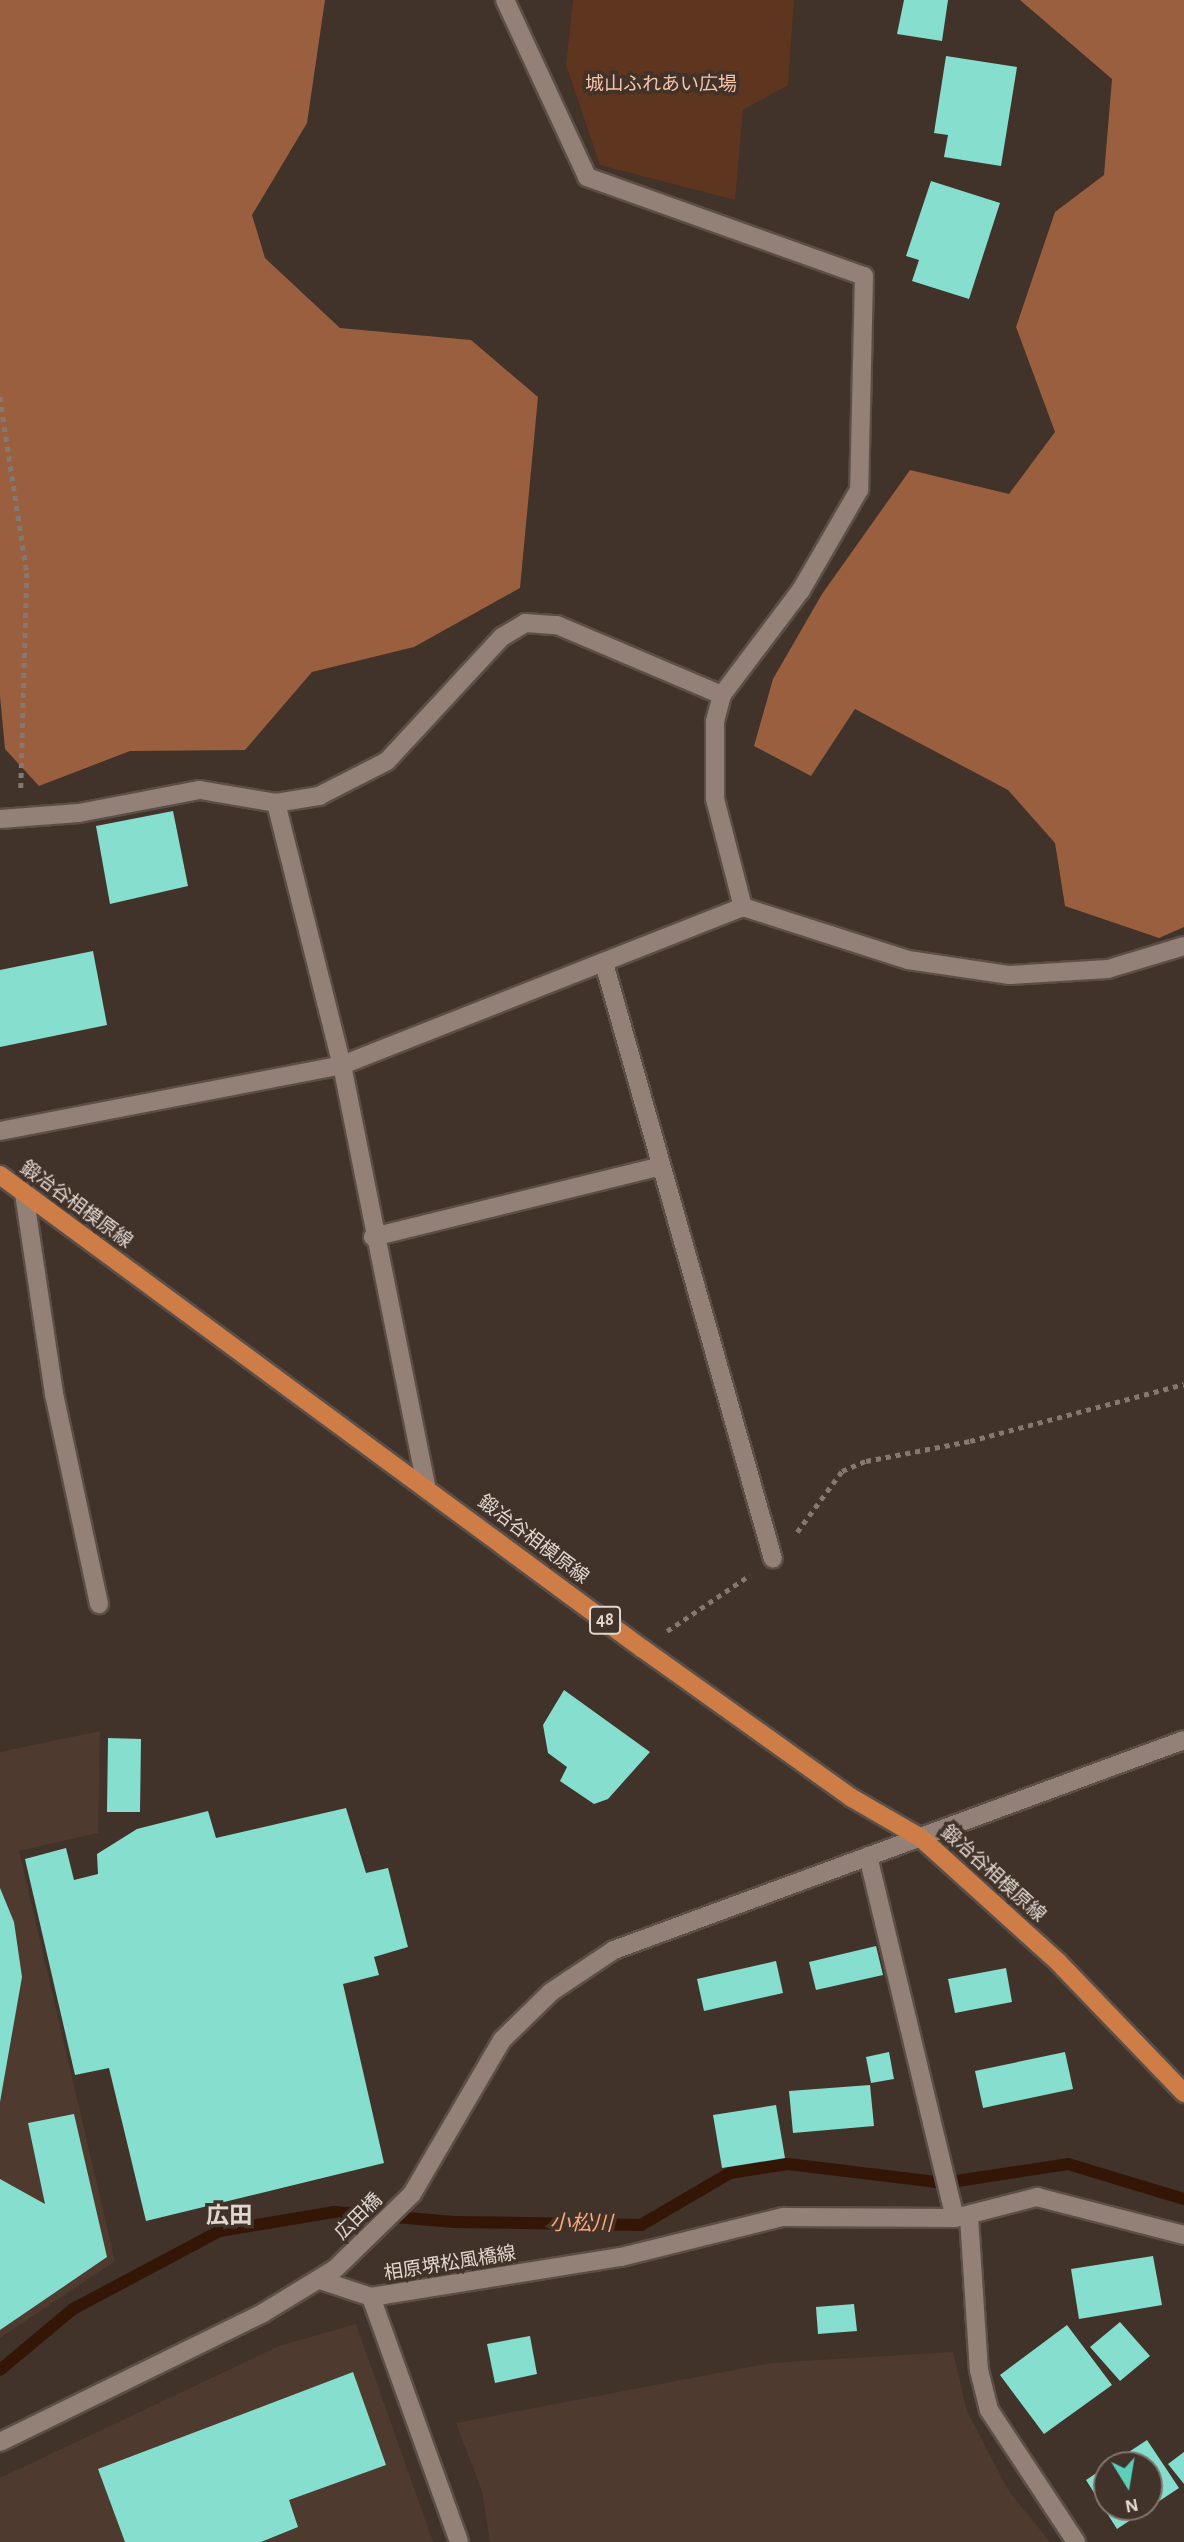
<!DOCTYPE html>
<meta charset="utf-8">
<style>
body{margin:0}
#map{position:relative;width:1184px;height:2542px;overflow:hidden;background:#41322a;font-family:"Alegreya Sans","Noto Sans JP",sans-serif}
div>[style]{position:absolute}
.built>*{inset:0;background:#4f3a2f}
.green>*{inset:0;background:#5e351e}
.forest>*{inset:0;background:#995f3e}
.stream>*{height:12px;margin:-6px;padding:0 6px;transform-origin:6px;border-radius:6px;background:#331605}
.building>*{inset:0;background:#86dfce}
.path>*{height:4.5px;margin-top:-2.25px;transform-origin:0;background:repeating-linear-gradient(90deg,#847871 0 5px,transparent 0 10px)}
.roads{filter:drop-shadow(2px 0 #5b4e47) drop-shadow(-2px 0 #5b4e47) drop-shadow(0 2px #5b4e47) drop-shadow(0 -2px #5b4e47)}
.lane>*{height:18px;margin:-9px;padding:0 9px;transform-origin:9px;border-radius:9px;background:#938178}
.street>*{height:18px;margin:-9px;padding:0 9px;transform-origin:9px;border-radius:9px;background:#938178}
.secondary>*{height:18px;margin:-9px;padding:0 9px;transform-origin:9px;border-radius:9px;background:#938178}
.primary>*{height:18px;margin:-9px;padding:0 9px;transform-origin:9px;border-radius:9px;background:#ce7d47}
span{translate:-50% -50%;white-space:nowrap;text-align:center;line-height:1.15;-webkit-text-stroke:7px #41322a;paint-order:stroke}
.shield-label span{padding:2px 5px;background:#41322a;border:2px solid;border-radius:5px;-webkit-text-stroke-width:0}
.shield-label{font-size:18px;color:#e0d7d1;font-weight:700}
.park-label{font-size:19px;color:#f8c3a7}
.street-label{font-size:19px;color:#e0d7d1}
.water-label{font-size:21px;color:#fea778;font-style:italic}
.quarter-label{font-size:23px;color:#e0d7d1;font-weight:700}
.north{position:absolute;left:1093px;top:2451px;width:70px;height:70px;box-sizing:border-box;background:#41322a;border:2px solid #81746d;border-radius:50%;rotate:169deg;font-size:19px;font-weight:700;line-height:28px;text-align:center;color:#e0d7d1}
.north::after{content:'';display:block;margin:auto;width:24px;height:32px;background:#5cceba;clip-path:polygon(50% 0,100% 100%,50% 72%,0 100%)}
</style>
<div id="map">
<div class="built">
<div style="clip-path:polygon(100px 1731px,98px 1833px,19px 1851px,115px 2261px,0 2338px,0 1752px)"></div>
<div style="clip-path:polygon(356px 2324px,433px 2542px,0 2542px,0 2478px,279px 2346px)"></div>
<div style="clip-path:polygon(953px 2352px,967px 2411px,1008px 2490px,1050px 2542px,490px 2542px,482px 2491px,456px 2423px,771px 2363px)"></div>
</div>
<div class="green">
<div style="clip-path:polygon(573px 0,794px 0,788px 85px,743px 110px,735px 200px,600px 165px,566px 65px)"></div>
</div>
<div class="forest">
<div style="clip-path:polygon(0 0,325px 0,307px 123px,252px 215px,265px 258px,340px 328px,471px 340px,538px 397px,520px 588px,414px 647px,312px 672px,245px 750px,130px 751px,39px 786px,5px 749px,0 696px)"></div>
<div style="clip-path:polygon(1020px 0,1184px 0,1184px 927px,1159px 938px,1065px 906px,1055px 843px,1008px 790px,855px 709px,811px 776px,754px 746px,773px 679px,822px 594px,910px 470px,1009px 494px,1055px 432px,1016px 327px,1055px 212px,1104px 175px,1112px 79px)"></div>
</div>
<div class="stream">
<div style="left:0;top:2370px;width:95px;rotate:-39.9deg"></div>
<div style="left:73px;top:2309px;width:166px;rotate:-28deg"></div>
<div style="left:220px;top:2231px;width:116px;rotate:-9.5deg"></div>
<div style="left:334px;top:2212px;width:121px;rotate:4.7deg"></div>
<div style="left:455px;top:2222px;width:186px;rotate:0.9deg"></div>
<div style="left:641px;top:2225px;width:103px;rotate:-30.3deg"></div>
<div style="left:730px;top:2173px;width:59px;rotate:-8.8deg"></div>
<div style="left:788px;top:2164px;width:157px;rotate:6.9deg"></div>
<div style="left:944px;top:2183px;width:125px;rotate:-8.7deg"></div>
<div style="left:1068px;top:2164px;width:121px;rotate:16.8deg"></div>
</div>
<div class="building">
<div style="clip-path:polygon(904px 0,948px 0,942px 41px,897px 34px)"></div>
<div style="clip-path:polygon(946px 56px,1017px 67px,1001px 166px,944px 157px,948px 135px,934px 133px)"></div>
<div style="clip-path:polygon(931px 181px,1000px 203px,969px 299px,912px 281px,919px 260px,906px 256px)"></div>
<div style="clip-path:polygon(173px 811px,188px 886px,110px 904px,96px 826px)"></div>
<div style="clip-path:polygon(93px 951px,107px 1025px,0 1047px,0 970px)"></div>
<div style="clip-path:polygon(564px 1690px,650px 1752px,608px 1799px,594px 1804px,560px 1781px,567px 1767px,548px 1753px,543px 1725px)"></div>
<div style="clip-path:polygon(108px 1738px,141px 1739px,140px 1812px,107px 1812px)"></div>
<div style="clip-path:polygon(346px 1808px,366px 1873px,388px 1868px,408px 1947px,374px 1957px,379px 1975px,343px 1984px,384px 2163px,146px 2221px,109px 2068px,75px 2075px,25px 1859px,66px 1848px,74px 1880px,98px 1874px,97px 1854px,137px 1829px,208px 1811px,216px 1838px)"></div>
<div style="clip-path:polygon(0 1888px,14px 1922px,22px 1977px,0 2102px)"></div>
<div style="clip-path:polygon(876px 1946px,883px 1975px,816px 1990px,809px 1962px)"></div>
<div style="clip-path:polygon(776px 1961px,783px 1993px,704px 2011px,697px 1979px)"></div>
<div style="clip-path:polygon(1006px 1968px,1012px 2002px,955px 2013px,948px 1979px)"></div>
<div style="clip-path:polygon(889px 2052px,894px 2079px,871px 2083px,866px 2057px)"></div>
<div style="clip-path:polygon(1065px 2052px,1073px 2089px,983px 2108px,975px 2071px)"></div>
<div style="clip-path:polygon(870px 2085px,874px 2126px,793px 2133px,789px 2091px)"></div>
<div style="clip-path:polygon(776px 2105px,785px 2158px,722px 2168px,713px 2115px)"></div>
<div style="clip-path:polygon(74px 2114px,107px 2257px,0 2330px,0 2179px,45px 2204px,28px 2123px)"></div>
<div style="clip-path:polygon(1153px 2256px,1162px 2305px,1079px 2319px,1071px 2269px)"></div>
<div style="clip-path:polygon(854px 2304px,857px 2331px,818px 2334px,816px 2307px)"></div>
<div style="clip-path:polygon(1120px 2322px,1150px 2356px,1120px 2381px,1090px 2347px)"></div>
<div style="clip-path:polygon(1067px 2325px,1112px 2385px,1044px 2434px,1000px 2375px)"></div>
<div style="clip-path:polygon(530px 2336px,537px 2374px,495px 2383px,487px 2344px)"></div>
<div style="clip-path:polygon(353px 2372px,386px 2465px,289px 2500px,298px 2527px,261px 2542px,125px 2542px,98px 2469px)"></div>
<div style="clip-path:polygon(1147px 2440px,1179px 2488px,1117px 2529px,1086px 2480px,1107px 2466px,1107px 2507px,1149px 2507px,1149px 2465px,1109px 2465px)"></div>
<div style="clip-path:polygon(1184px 2452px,1184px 2484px,1168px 2464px)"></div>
</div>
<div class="path">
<div style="left:0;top:397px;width:178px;rotate:81.3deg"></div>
<div style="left:27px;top:573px;width:216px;rotate:91.6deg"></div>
<div style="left:797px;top:1532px;width:76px;rotate:-53.6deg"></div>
<div style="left:842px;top:1471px;width:26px;rotate:-23deg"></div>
<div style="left:866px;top:1461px;width:106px;rotate:-10.9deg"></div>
<div style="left:970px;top:1441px;width:221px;rotate:-14.9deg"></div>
<div style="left:667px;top:1631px;width:100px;rotate:-34deg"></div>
</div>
<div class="roads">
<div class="lane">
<div style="left:276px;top:803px;width:270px;rotate:75.9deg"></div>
<div style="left:342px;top:1065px;width:430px;rotate:78.7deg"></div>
<div style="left:0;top:819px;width:79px;rotate:-4.3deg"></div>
<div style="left:79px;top:813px;width:123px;rotate:-10.8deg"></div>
<div style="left:200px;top:790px;width:77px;rotate:9.7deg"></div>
<div style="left:276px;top:803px;width:44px;rotate:-9.2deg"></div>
<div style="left:319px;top:796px;width:76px;rotate:-27.2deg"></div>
<div style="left:387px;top:761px;width:169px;rotate:-47.2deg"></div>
<div style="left:502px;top:637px;width:27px;rotate:-31deg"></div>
<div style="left:525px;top:623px;width:32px;rotate:4deg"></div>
<div style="left:557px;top:625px;width:179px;rotate:23deg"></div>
<div style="left:604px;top:963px;width:619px;rotate:74.17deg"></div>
<div style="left:24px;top:1193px;width:203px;rotate:81.5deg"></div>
<div style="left:54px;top:1394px;width:215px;rotate:77.9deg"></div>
<div style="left:373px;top:1237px;width:293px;rotate:-13.8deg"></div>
<div style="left:868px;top:1856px;width:372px;rotate:76.5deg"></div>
<div style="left:969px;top:2217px;width:153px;rotate:86.3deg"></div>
<div style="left:979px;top:2370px;width:41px;rotate:76deg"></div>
<div style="left:989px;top:2410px;width:158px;rotate:56.6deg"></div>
</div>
<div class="street">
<div style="left:505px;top:0;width:195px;rotate:65.1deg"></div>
<div style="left:587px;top:177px;width:294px;rotate:19.7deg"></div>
<div style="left:864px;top:276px;width:214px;rotate:91.3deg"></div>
<div style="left:859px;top:490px;width:116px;rotate:120.1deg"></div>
<div style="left:801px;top:590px;width:131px;rotate:127deg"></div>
<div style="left:722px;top:695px;width:28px;rotate:105deg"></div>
<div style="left:715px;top:722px;width:77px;rotate:90deg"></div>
<div style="left:715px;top:799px;width:112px;rotate:75.5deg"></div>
<div style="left:0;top:1131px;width:348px;rotate:-10.9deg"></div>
<div style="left:342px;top:1065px;width:431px;rotate:-21.5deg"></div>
<div style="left:743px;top:907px;width:173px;rotate:17.8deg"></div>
<div style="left:908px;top:960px;width:103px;rotate:8.4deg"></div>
<div style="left:1010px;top:975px;width:98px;rotate:-3.5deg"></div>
<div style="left:1108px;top:969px;width:79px;rotate:-16.8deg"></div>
<div style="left:320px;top:2280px;width:54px;rotate:18.4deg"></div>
<div style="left:371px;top:2297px;width:253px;rotate:-9.1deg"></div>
<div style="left:621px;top:2257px;width:167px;rotate:-13.9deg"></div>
<div style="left:783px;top:2217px;width:172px;rotate:0.3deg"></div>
<div style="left:955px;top:2218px;width:85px;rotate:-14.4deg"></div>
<div style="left:1037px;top:2197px;width:152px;rotate:14.5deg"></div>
<div style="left:371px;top:2297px;width:260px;rotate:70.2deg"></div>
</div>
<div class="secondary">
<div style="left:0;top:2442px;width:293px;rotate:-26.1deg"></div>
<div style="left:263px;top:2313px;width:84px;rotate:-31.4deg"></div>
<div style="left:335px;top:2269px;width:107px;rotate:-44.2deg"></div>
<div style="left:412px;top:2194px;width:178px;rotate:-59.7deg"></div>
<div style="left:502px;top:2040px;width:69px;rotate:-44.4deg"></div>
<div style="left:551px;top:1992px;width:76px;rotate:-33.7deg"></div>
<div style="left:614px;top:1950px;width:607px;rotate:-20.22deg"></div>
</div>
<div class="primary">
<div style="left:0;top:1175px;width:799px;rotate:36.4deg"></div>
<div style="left:643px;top:1649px;width:257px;rotate:35.5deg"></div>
<div style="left:852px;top:1798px;width:80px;rotate:30.1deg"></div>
<div style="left:921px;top:1838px;width:185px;rotate:42.1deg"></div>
<div style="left:1058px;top:1962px;width:182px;rotate:46.1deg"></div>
</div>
</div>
<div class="shield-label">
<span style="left:605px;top:1620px">48</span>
</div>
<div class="park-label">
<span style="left:661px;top:85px">城山ふれあい広場</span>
</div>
<div class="street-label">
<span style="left:76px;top:1205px;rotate:36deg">鍛冶谷相模原線</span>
<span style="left:533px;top:1540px;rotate:37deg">鍛冶谷相模原線</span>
<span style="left:993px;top:1874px;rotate:42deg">鍛冶谷相模原線</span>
<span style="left:359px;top:2217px;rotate:-44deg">広田橋</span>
<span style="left:450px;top:2264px;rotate:-9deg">相原堺松風橋線</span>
</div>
<div class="water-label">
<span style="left:581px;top:2224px;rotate:1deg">小松川</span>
</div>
<div class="quarter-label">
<span style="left:229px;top:2217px">広田</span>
</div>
<div class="north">N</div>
</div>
